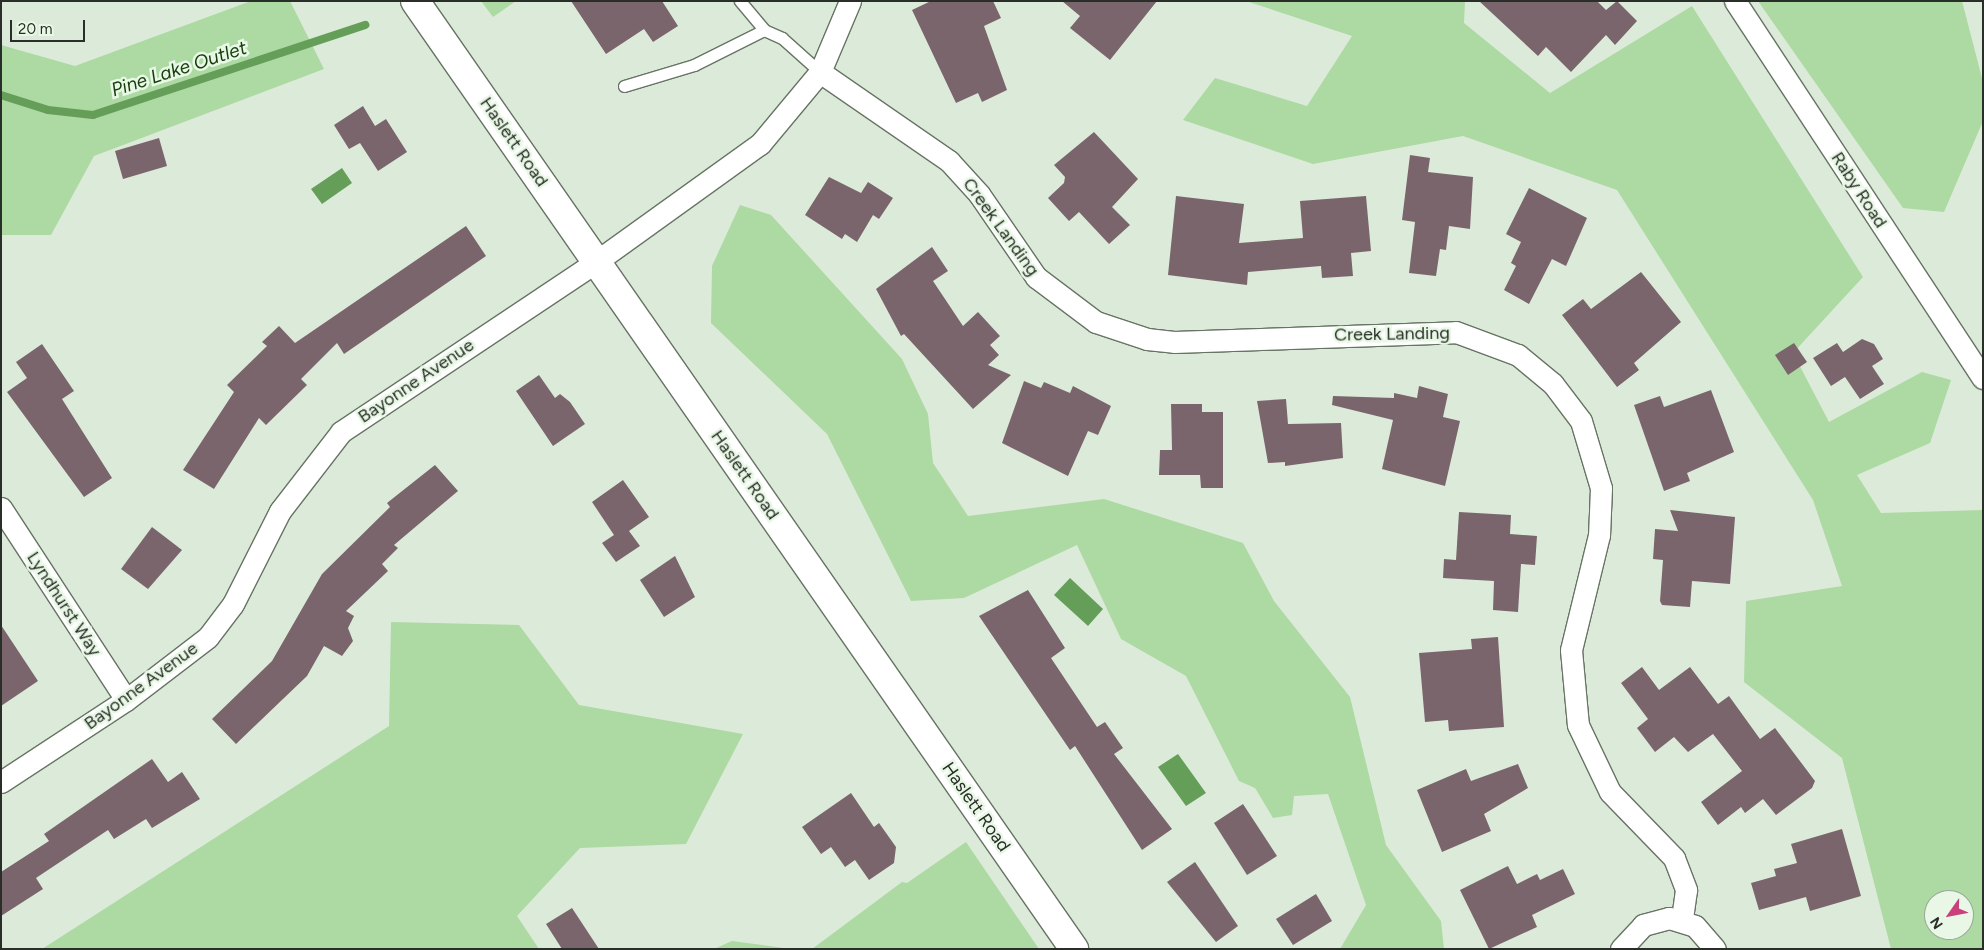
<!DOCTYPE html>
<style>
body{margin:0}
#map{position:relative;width:1984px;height:950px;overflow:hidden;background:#dcebd9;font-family:Figtree,sans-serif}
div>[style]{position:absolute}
.green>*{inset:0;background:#add9a3}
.water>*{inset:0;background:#659e58}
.stream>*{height:8px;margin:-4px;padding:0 4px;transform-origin:4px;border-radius:4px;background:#659e58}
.building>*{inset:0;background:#7a656c}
.roads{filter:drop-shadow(1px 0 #677464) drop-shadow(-1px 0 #677464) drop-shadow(0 1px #677464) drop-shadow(0 -1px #677464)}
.lane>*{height:11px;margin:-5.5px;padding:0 5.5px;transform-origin:5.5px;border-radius:5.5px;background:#fff}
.street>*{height:21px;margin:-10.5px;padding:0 10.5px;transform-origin:10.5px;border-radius:10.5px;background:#fff}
.secondary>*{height:28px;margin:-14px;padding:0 14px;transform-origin:14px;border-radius:14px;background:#fff}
span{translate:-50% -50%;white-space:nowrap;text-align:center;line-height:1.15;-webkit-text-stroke:5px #e9f8e6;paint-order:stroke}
.street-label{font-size:18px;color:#292e28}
.water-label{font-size:19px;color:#153d0b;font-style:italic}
.frame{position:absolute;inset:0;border:2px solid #292e28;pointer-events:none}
.north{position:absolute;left:1924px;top:890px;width:50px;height:50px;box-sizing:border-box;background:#e9f8e6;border:1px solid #9ca79a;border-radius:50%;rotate:237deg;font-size:14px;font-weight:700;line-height:20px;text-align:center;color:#292e28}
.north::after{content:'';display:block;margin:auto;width:18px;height:22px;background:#c9407c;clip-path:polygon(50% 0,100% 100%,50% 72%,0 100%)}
.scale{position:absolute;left:10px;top:20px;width:75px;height:22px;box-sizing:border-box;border:2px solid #292e28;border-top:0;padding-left:6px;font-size:15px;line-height:18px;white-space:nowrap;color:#292e28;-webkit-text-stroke:4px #e9f8e6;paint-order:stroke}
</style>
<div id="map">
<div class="green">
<div style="clip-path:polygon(251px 1px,290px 1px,324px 69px,94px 156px,51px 235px,1px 235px,1px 45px,75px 66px)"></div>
<div style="clip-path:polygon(481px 1px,516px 1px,493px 17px)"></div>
<div style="clip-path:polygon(evenodd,1246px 1px,1465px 1px,1464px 23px,1550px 93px,1692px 6px,1863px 277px,1793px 353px,1829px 422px,1922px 372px,1951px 380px,1930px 443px,1857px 475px,1881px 513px,1983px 510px,1983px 949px,1891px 949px,1842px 758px,1744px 682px,1746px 601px,1842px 586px,1813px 500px,1617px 190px,1463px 136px,1313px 164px,1183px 120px,1215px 78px,1307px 106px,1352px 36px,1246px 1px,1934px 900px,1964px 900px,1964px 930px,1934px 930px,1934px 900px)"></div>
<div style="clip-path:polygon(1758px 1px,1962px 1px,1983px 82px,1983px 121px,1944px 212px,1903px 208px)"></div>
<div style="clip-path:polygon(740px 205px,771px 215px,902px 359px,928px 414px,933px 463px,968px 516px,1104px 499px,1243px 543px,1274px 601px,1350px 697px,1386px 845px,1441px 921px,1444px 949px,1340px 949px,1366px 905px,1328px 794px,1294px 796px,1292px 815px,1273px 818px,1255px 788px,1239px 781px,1186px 676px,1121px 639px,1077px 545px,964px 598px,911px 601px,827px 434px,711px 323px,712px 266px)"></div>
<div style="clip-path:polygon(391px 622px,519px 625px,579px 705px,743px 734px,686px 844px,580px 848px,517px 916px,539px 949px,42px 949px,389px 726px)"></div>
<div style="clip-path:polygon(966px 842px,1039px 949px,812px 949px,902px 882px,907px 883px)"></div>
<div style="clip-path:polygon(732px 941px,791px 949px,714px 949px)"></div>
</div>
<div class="water">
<div style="clip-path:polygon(342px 168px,352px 183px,322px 204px,311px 189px)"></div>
<div style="clip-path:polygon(1070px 578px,1103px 609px,1088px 626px,1054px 595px)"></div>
<div style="clip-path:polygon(1178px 754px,1206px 793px,1186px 806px,1158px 767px)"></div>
</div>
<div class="stream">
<div style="left:1px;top:95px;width:49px;rotate:17.7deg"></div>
<div style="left:48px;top:110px;width:45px;rotate:6.3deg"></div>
<div style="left:93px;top:115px;width:287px;rotate:-18.3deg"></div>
</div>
<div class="building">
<div style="clip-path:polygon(571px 1px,662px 1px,678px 26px,653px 42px,644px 29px,606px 54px)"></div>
<div style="clip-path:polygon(931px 1px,993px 1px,1001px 18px,984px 26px,1007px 90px,982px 102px,978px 93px,956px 103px,912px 10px)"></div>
<div style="clip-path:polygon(1062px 1px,1157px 1px,1110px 60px,1070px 28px,1080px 16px)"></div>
<div style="clip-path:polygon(1479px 1px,1597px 1px,1606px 10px,1617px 1px,1637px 21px,1615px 45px,1606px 35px,1571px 72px,1546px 47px,1538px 56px)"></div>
<div style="clip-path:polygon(363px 106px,375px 126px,386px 119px,407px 152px,378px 171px,360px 143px,349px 149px,334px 125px)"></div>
<div style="clip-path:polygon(1094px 132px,1138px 179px,1112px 207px,1130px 225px,1109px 244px,1079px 212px,1069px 221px,1048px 198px,1064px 183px,1065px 177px,1054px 165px)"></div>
<div style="clip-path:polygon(159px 138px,167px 166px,123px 179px,115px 151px)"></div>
<div style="clip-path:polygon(1410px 155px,1430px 158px,1428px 172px,1473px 177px,1470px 229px,1449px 226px,1446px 250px,1440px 249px,1436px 276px,1409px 273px,1415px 222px,1402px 220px)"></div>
<div style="clip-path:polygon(829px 177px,861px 193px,868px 182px,893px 198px,879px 219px,873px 215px,857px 242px,845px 234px,842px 239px,805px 215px)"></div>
<div style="clip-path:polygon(1529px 188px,1587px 218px,1566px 266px,1552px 259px,1529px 304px,1504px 290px,1516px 266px,1511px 263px,1521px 242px,1506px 234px)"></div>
<div style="clip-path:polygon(1176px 196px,1244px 204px,1239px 243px,1303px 238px,1300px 201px,1366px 196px,1371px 251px,1351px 253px,1353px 276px,1322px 278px,1321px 266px,1248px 272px,1247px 285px,1168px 275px)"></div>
<div style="clip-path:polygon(466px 226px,486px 256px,344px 354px,337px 343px,301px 379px,307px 385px,266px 425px,259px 418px,214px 489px,183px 470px,234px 392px,227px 385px,267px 346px,262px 342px,279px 326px,295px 343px)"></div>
<div style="clip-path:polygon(932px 247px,948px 271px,933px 281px,963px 326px,978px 312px,1000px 336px,990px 345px,999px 355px,988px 365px,1011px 375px,973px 409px,904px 334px,901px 336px,876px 289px)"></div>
<div style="clip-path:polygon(1641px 272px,1681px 322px,1634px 363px,1639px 370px,1617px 387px,1562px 315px,1583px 299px,1591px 309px)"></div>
<div style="clip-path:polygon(1862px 339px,1874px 344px,1883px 359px,1872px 366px,1884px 384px,1860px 399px,1845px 377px,1831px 386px,1813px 358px,1837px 343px,1843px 352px)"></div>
<div style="clip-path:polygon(1794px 343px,1807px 362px,1788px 375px,1775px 355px)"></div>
<div style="clip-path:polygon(42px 344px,74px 391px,62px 399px,112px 478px,84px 497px,7px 392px,27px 378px,16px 362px)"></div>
<div style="clip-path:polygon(539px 375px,555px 398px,560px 394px,570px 402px,585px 424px,553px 446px,516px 391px)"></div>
<div style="clip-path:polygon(1024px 381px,1041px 388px,1044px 382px,1070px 393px,1073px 386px,1111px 406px,1098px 435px,1088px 431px,1068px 476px,1002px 443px)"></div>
<div style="clip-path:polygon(1419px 386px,1448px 394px,1443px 417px,1460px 421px,1445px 486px,1382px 469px,1393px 420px,1332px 405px,1333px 396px,1394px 398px,1394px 393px,1417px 398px)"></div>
<div style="clip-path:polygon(1711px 390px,1734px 452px,1687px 473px,1690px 481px,1664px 491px,1634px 405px,1660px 396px,1664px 407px)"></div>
<div style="clip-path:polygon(1286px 399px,1288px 424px,1341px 423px,1343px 458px,1285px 466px,1285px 462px,1268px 463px,1257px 401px)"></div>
<div style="clip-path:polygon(1171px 404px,1202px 404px,1202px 412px,1223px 412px,1223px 488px,1201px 488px,1200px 475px,1159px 475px,1160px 450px,1172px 450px)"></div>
<div style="clip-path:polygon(435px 465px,458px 491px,394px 545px,398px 548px,382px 564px,388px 571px,346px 611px,354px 616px,348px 628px,353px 641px,342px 656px,324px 646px,307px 676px,236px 744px,212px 719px,272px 661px,322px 574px,390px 507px,387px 503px)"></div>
<div style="clip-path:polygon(623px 480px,649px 517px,629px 531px,640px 546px,616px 562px,602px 543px,614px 535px,592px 502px)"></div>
<div style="clip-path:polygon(1670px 510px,1735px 517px,1730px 584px,1692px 581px,1690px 607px,1662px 605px,1660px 601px,1663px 560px,1653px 559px,1655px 529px,1678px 531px)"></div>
<div style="clip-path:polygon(1459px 512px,1511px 515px,1510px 534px,1537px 536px,1535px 565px,1521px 564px,1518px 612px,1493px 610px,1494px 581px,1443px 578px,1444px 559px,1456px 560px)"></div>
<div style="clip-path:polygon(152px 527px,182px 550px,148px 589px,121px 569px)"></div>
<div style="clip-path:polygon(675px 556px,695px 597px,664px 617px,640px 580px)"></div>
<div style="clip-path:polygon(1028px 590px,1065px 648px,1051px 658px,1097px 727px,1105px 722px,1123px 748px,1114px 754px,1172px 829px,1142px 850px,1075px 746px,1070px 750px,979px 616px)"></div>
<div style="clip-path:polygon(1px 625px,38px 681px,1px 706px)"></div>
<div style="clip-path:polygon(1498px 637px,1504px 727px,1449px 731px,1448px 720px,1425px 722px,1419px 653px,1472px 649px,1471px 639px)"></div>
<div style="clip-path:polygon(1642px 667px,1659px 690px,1690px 667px,1718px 704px,1729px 696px,1760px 739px,1775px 728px,1815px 781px,1812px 788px,1776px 815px,1763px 799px,1745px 813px,1741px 807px,1718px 825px,1701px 802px,1742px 771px,1713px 734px,1688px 752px,1674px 737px,1655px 752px,1637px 728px,1648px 719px,1621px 683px)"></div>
<div style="clip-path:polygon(152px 759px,168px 782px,182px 772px,200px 799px,152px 828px,146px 819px,114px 839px,108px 830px,36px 878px,43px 889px,1px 916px,1px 872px,49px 841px,44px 834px)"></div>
<div style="clip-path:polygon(1518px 764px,1528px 788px,1484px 814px,1491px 831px,1442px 852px,1417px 790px,1466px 769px,1471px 781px)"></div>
<div style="clip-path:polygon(851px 793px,874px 827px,879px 823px,896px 847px,894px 863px,869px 880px,855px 860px,845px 867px,831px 847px,821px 854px,802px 827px)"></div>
<div style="clip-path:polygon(1243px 804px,1277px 856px,1247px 875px,1214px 823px)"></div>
<div style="clip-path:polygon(1842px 829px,1861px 896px,1810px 911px,1806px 897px,1759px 910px,1751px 883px,1776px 876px,1774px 869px,1797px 863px,1791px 844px)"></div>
<div style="clip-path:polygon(1195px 862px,1238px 926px,1216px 942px,1167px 882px)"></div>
<div style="clip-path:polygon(1508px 866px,1517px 884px,1537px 874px,1540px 880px,1563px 869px,1575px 894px,1532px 915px,1537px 927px,1489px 949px,1460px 890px)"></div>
<div style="clip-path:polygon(1316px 894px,1332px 921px,1293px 945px,1276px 919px)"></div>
<div style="clip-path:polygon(572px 908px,599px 949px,562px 949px,546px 924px)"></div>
</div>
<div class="roads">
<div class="lane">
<div style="left:740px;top:1px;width:38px;rotate:50deg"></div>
<div style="left:624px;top:86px;width:73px;rotate:-16.7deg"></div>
<div style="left:694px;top:65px;width:78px;rotate:-26.6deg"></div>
<div style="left:764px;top:30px;width:20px;rotate:24deg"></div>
<div style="left:782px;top:38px;width:51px;rotate:41.8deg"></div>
</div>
<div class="street">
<div style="left:1735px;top:1px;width:451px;rotate:56.7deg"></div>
<div style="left:820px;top:72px;width:157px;rotate:34.6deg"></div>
<div style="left:949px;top:161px;width:45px;rotate:47.7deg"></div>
<div style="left:979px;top:194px;width:101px;rotate:55.5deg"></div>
<div style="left:1036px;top:277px;width:75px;rotate:36.9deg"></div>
<div style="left:1096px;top:322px;width:54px;rotate:18.4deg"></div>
<div style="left:1147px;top:339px;width:27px;rotate:6deg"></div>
<div style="left:1174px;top:342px;width:282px;rotate:-2deg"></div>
<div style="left:1456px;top:332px;width:66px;rotate:20.4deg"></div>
<div style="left:1518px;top:355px;width:45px;rotate:39.6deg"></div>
<div style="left:1553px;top:384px;width:46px;rotate:52.9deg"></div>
<div style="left:1581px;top:421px;width:70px;rotate:73.4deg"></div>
<div style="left:1601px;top:488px;width:47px;rotate:92.4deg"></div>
<div style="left:1599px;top:535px;width:118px;rotate:103.7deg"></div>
<div style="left:1571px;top:650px;width:75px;rotate:84.7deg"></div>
<div style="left:1578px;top:725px;width:74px;rotate:64.5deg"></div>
<div style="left:1610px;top:792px;width:92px;rotate:45.9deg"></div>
<div style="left:1674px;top:858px;width:34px;rotate:69deg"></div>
<div style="left:1686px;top:890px;width:30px;rotate:98deg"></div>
<div style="left:1px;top:508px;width:229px;rotate:56.9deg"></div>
<div style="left:1px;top:782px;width:149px;rotate:-33.3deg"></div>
<div style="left:126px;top:700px;width:103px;rotate:-37.5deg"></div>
<div style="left:208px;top:637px;width:41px;rotate:-52.9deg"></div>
<div style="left:233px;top:604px;width:104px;rotate:-63.2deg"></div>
<div style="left:280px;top:511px;width:100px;rotate:-52.3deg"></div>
<div style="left:341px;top:432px;width:308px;rotate:-33.7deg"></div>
<div style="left:597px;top:261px;width:201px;rotate:-35.7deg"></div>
<div style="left:760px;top:144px;width:94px;rotate:-50.2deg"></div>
<div style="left:820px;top:72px;width:77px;rotate:-67.1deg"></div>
<div style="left:1621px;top:949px;width:33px;rotate:-47deg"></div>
<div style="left:1643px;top:925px;width:27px;rotate:-15deg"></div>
<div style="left:1669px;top:918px;width:27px;rotate:17deg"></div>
<div style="left:1695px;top:926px;width:30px;rotate:49deg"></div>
</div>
<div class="secondary">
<div style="left:415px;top:1px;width:1155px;rotate:55.19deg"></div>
</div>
</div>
<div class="street-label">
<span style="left:514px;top:142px;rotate:55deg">Haslett Road</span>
<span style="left:1859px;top:190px;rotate:57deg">Raby Road</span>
<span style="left:1001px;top:227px;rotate:54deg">Creek Landing</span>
<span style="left:1392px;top:334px;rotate:-1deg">Creek Landing</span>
<span style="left:416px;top:381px;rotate:-34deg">Bayonne Avenue</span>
<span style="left:745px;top:475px;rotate:55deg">Haslett Road</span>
<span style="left:64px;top:604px;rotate:57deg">Lyndhurst Way</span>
<span style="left:141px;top:686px;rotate:-36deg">Bayonne Avenue</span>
<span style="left:976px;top:807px;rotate:55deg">Haslett Road</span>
</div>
<div class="water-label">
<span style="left:179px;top:69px;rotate:-18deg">Pine Lake Outlet</span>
</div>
<div class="frame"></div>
<div class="north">N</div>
<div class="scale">20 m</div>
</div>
